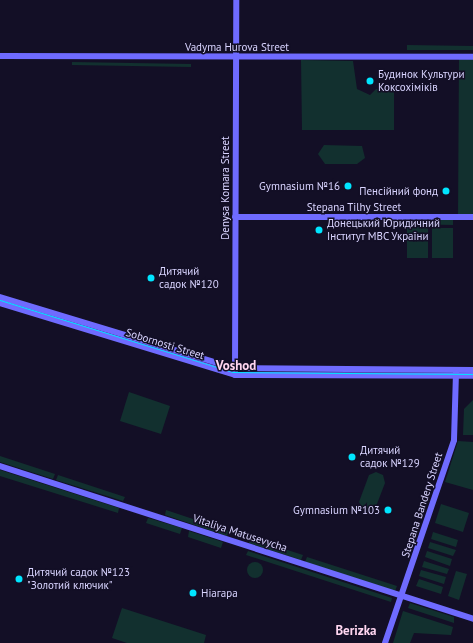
<!DOCTYPE html>
<meta charset="utf-8">
<style>
body{margin:0}
#map{position:relative;width:473px;height:643px;overflow:hidden;background:#130f26;font-family:"PT Sans",sans-serif}
div>[style]{position:absolute}
.green>*{inset:0;background:#12302f}
.round{border-radius:50%}
.secondary>*{height:6px;margin:-3px;padding:0 3px;transform-origin:3px;border-radius:3px;background:#6f6bff}
.tram>*{height:1px;margin:-0.5px;padding:0 0.5px;transform-origin:0.5px;border-radius:0.5px;background:#00e5ff}
.dots>*{width:11px;height:11px;translate:-50% -50%;box-sizing:border-box;border:2px solid #130f26;border-radius:50%}
span{translate:-50% -50%;white-space:nowrap;text-align:center;line-height:1.15;-webkit-text-stroke:3px #130f26;paint-order:stroke}
.street-label{font-size:11px;color:#d9d4ff}
.poi-label{font-size:11px;color:#d9d4ff}
.left{translate:0 -50%;text-align:left}
.right{translate:-100% -50%;text-align:right}
.quarter-label{font-size:13px;color:#ffd6f0;font-weight:700}
</style>
<div id="map">
<div class="green">
<div style="clip-path:polygon(407px 45px,473px 46px,473px 50px,407px 50px)"></div>
<div style="clip-path:polygon(459px 57px,473px 57px,473px 217px,458px 217px)"></div>
<div style="clip-path:polygon(301px 60px,353px 61px,357px 89px,370px 95px,376px 89px,394px 89px,394px 130px,302px 130px)"></div>
<div style="clip-path:polygon(72px 62px,191px 64px,191px 67px,72px 65px)"></div>
<div style="clip-path:polygon(324px 145px,362px 146px,365px 158px,357px 164px,325px 164px,318px 154px)"></div>
<div style="clip-path:polygon(407px 220px,453px 220px,453px 225px,407px 224px)"></div>
<div style="clip-path:polygon(407px 227px,428px 227px,428px 258px,407px 258px)"></div>
<div style="clip-path:polygon(432px 228px,453px 228px,453px 258px,432px 258px)"></div>
<div style="clip-path:polygon(129px 392px,170px 406px,161px 434px,120px 421px)"></div>
<div style="clip-path:polygon(473px 400px,473px 435px,463px 435px,464px 409px)"></div>
<div style="clip-path:polygon(458px 441px,473px 442px,473px 490px,445px 482px)"></div>
<div style="clip-path:polygon(0 456px,55px 474px,53px 479px,0 462px)"></div>
<div style="clip-path:polygon(0 470px,119px 508px,118px 513px,0 476px)"></div>
<div style="clip-path:polygon(376px 472px,383px 475px,385px 483px,375px 509px,366px 513px,359px 502px,369px 475px)"></div>
<div style="clip-path:polygon(58px 475px,125px 497px,123px 501px,56px 480px)"></div>
<div style="clip-path:polygon(441px 504px,469px 513px,463px 532px,435px 523px)"></div>
<div style="clip-path:polygon(166px 510px,229px 531px,227px 536px,165px 515px)"></div>
<div style="clip-path:polygon(148px 518px,182px 528px,180px 534px,146px 523px)"></div>
<div style="clip-path:polygon(189px 531px,223px 542px,221px 548px,188px 537px)"></div>
<div style="clip-path:polygon(433px 532px,458px 540px,456px 547px,431px 539px)"></div>
<div style="clip-path:polygon(250px 538px,303px 555px,301px 560px,249px 543px)"></div>
<div style="clip-path:polygon(430px 542px,456px 550px,453px 556px,428px 548px)"></div>
<div style="clip-path:polygon(248px 551px,392px 598px,391px 602px,246px 555px)"></div>
<div style="clip-path:polygon(427px 551px,452px 559px,450px 566px,425px 557px)"></div>
<div style="clip-path:polygon(307px 557px,397px 586px,395px 591px,305px 562px)"></div>
<div style="clip-path:polygon(424px 561px,449px 569px,447px 574px,422px 567px)"></div>
<div class="round" style="left:247px;top:562px;width:16px;height:16px"></div>
<div style="clip-path:polygon(421px 570px,446px 577px,444px 584px,419px 576px)"></div>
<div style="clip-path:polygon(456px 571px,467px 574px,459px 600px,448px 596px)"></div>
<div style="clip-path:polygon(419px 579px,443px 587px,441px 594px,416px 586px)"></div>
<div style="clip-path:polygon(410px 603px,454px 617px,454px 623px,408px 608px)"></div>
<div style="clip-path:polygon(122px 608px,206px 635px,204px 643px,127px 643px,112px 638px)"></div>
<div style="clip-path:polygon(403px 611px,453px 627px,451px 635px,414px 633px,410px 643px,393px 643px)"></div>
</div>
<div class="secondary">
<div style="left:0;top:56px;width:473px;rotate:0.1deg"></div>
<div style="left:235px;top:217px;width:238px"></div>
<div style="left:0;top:297px;width:245px;rotate:16.9deg"></div>
<div style="left:234px;top:368px;width:239px;rotate:0.5deg"></div>
<div style="left:0;top:303px;width:246px;rotate:17deg"></div>
<div style="left:235px;top:375px;width:238px;rotate:0.2deg"></div>
<div style="left:235px;top:371px;width:371px;rotate:-89.8deg"></div>
<div style="left:0;top:466px;width:497px;rotate:17.9deg"></div>
<div style="left:385px;top:643px;width:214px;rotate:-71.2deg"></div>
<div style="left:454px;top:440px;width:68px;rotate:-88.3deg"></div>
</div>
<div class="tram">
<div style="left:0;top:300px;width:243px;rotate:17.2deg"></div>
<div style="left:232px;top:372px;width:241px;rotate:0.5deg"></div>
</div>
<div class="dots">
<div style="left:370px;top:81px;background:#00e5ff"></div>
<div style="left:348px;top:186px;background:#00e5ff"></div>
<div style="left:446px;top:191px;background:#00e5ff"></div>
<div style="left:319px;top:230px;background:#00e5ff"></div>
<div style="left:151px;top:278px;background:#00e5ff"></div>
<div style="left:352px;top:457px;background:#00e5ff"></div>
<div style="left:388px;top:510px;background:#00e5ff"></div>
<div style="left:19px;top:579px;background:#00e5ff"></div>
<div style="left:193px;top:593px;background:#00e5ff"></div>
</div>
<div class="street-label">
<span style="left:237px;top:47px">Vadyma Hurova Street</span>
<span style="left:225px;top:188px;rotate:-90deg">Denysa Komara Street</span>
<span style="left:354px;top:207px">Stepana Tilhy Street</span>
<span style="left:165px;top:344px;rotate:17deg">Sobornosti Street</span>
<span style="left:422px;top:505px;rotate:-72deg">Stepana Bandery Street</span>
<span style="left:240px;top:533px;rotate:18deg">Vitaliya Matusevycha</span>
</div>
<div class="poi-label">
<span class="left" style="left:378px;top:81px">Будинок Культури<br>Коксохіміків</span>
<span class="right" style="left:340px;top:186px">Gymnasium №16</span>
<span class="right" style="left:438px;top:191px">Пенсійний фонд</span>
<span class="left" style="left:327px;top:230px">Донецький Юридичний<br>Інститут МВС України</span>
<span class="left" style="left:159px;top:278px">Дитячий<br>садок №120</span>
<span class="left" style="left:360px;top:457px">Дитячий<br>садок №129</span>
<span class="right" style="left:380px;top:510px">Gymnasium №103</span>
<span class="left" style="left:27px;top:579px">Дитячий садок №123<br>"Золотий ключик"</span>
<span class="left" style="left:201px;top:593px">Ніагара</span>
</div>
<div class="quarter-label">
<span style="left:236px;top:366px">Voshod</span>
<span style="left:356px;top:631px">Berizka</span>
</div>
</div>
